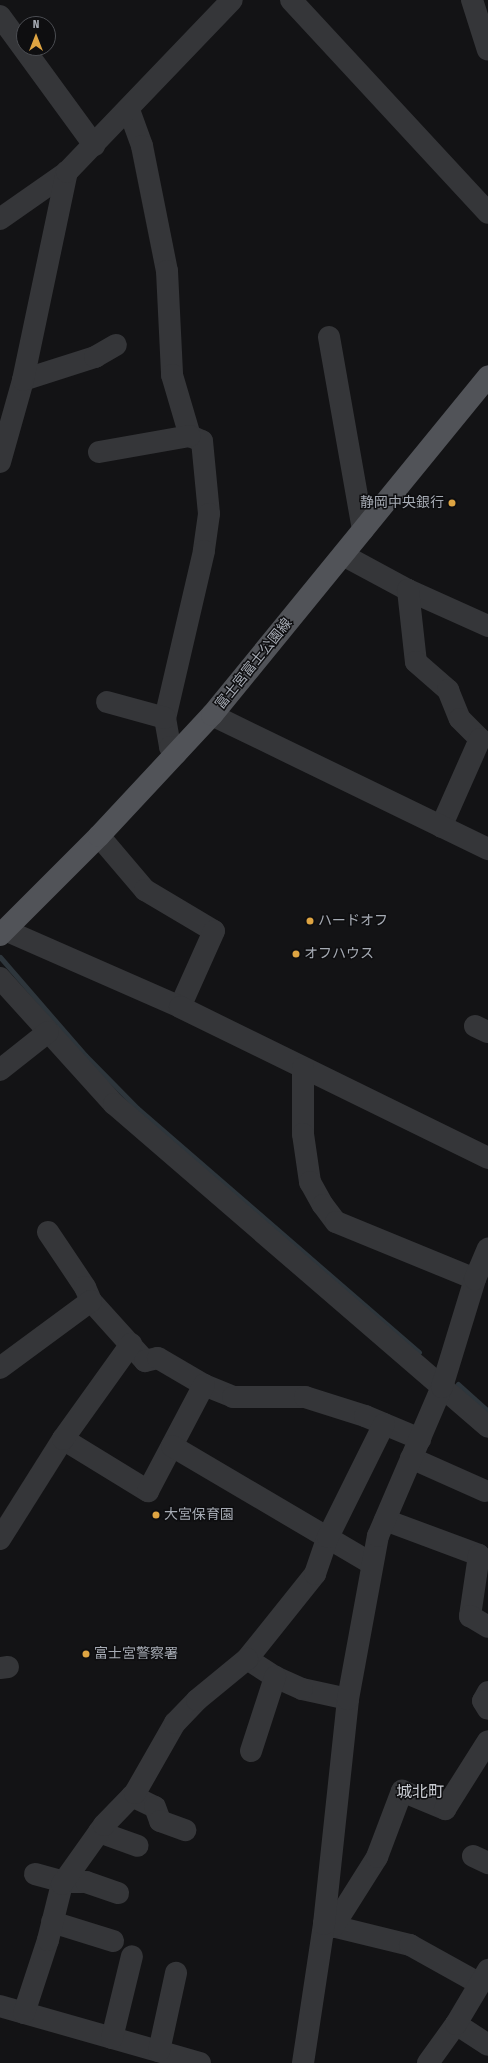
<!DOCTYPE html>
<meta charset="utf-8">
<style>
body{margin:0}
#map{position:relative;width:488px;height:2063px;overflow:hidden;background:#131315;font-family:"Fira Sans Condensed","Noto Sans JP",sans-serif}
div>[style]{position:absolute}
.stream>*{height:5px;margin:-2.5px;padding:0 2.5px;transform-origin:2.5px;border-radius:2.5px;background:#2e363c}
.minor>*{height:22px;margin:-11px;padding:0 11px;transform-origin:11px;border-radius:11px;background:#353639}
.major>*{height:22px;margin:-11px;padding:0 11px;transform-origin:11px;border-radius:11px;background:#515358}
.dots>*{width:11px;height:11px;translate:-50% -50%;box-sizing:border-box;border:2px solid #0e0e10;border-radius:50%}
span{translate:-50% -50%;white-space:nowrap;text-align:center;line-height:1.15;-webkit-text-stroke:3px #0e0e10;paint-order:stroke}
.poi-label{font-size:14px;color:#a6abb4}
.right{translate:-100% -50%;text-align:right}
.left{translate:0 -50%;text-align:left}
.street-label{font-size:14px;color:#a6abb4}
.quarter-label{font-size:16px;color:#c7cad0}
.north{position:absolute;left:16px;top:16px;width:40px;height:40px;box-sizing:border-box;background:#0e0e10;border:1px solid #4b4d52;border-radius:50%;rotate:0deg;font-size:11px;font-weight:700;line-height:16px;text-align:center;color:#a6abb4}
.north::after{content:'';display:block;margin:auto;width:14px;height:18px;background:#dea442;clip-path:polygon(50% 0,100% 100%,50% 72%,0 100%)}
</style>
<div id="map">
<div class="stream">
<div style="left:0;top:957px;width:130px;rotate:49.1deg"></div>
<div style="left:85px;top:1055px;width:74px;rotate:45.5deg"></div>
<div style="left:137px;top:1108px;width:373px;rotate:40.9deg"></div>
<div style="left:458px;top:1384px;width:40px;rotate:42deg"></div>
</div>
<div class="minor">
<div style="left:291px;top:0;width:290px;rotate:47.2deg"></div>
<div style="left:472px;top:0;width:52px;rotate:72.3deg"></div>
<div style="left:0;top:16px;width:160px;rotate:53.9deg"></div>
<div style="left:129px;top:110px;width:38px;rotate:70deg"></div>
<div style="left:142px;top:146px;width:127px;rotate:78.7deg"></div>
<div style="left:167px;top:271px;width:104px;rotate:87.2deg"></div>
<div style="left:172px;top:375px;width:64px;rotate:73.6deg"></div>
<div style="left:190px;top:436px;width:13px;rotate:23deg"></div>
<div style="left:202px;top:441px;width:73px;rotate:84.5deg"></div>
<div style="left:209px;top:514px;width:37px;rotate:98deg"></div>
<div style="left:204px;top:551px;width:171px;rotate:103.1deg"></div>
<div style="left:165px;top:718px;width:29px;rotate:80deg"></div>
<div style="left:170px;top:747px;width:9px;rotate:49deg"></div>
<div style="left:0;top:219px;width:82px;rotate:-35deg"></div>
<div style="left:329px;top:337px;width:196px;rotate:80deg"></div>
<div style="left:23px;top:380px;width:76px;rotate:-17.7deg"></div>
<div style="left:95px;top:357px;width:24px;rotate:-30deg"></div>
<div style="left:99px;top:452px;width:92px;rotate:-10deg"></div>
<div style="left:0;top:462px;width:85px;rotate:-74.3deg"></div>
<div style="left:23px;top:380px;width:213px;rotate:-78.1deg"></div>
<div style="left:67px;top:172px;width:238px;rotate:-46.2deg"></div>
<div style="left:343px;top:555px;width:74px;rotate:28.3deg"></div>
<div style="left:408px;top:590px;width:88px;rotate:24.2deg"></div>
<div style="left:408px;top:590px;width:72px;rotate:83.7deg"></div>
<div style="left:416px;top:662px;width:43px;rotate:41.2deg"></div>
<div style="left:448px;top:690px;width:31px;rotate:68deg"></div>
<div style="left:460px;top:719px;width:28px;rotate:45deg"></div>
<div style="left:480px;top:739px;width:96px;rotate:113.9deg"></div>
<div style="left:107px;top:702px;width:60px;rotate:15.4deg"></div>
<div style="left:212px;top:715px;width:307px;rotate:25.9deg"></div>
<div style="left:99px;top:836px;width:71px;rotate:49.6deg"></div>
<div style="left:145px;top:890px;width:80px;rotate:30.7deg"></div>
<div style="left:214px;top:931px;width:83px;rotate:114.1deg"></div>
<div style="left:5px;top:930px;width:191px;rotate:23.7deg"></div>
<div style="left:180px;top:1007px;width:343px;rotate:26.1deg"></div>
<div style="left:0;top:978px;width:170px;rotate:47.9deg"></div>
<div style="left:114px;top:1104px;width:494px;rotate:40.8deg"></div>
<div style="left:475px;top:1026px;width:14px;rotate:25deg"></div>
<div style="left:303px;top:1068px;width:66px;rotate:90deg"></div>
<div style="left:303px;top:1134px;width:49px;rotate:81.7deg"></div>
<div style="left:310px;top:1182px;width:26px;rotate:61deg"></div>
<div style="left:323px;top:1205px;width:21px;rotate:53deg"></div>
<div style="left:336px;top:1222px;width:150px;rotate:22.3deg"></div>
<div style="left:0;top:1070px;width:61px;rotate:-38.4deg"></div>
<div style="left:48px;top:1232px;width:66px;rotate:56.1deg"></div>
<div style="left:85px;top:1287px;width:15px;rotate:67deg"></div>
<div style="left:91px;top:1301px;width:81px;rotate:48deg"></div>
<div style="left:145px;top:1361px;width:13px;rotate:-13deg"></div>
<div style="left:158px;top:1358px;width:53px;rotate:30.4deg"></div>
<div style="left:204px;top:1385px;width:31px;rotate:22deg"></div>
<div style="left:233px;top:1397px;width:72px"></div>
<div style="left:305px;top:1397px;width:63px;rotate:17.6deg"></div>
<div style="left:365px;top:1416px;width:60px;rotate:22.7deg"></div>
<div style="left:0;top:1368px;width:113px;rotate:-36.4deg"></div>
<div style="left:63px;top:1439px;width:100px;rotate:31.5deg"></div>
<div style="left:148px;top:1491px;width:120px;rotate:-62.2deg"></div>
<div style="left:172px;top:1446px;width:232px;rotate:30.5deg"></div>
<div style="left:411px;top:1458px;width:81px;rotate:24deg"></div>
<div style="left:385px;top:1520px;width:100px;rotate:20.4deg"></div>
<div style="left:479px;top:1555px;width:62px;rotate:98.4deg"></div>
<div style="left:470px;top:1616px;width:21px;rotate:31deg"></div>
<div style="left:0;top:1539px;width:118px;rotate:-57.8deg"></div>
<div style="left:63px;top:1439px;width:117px;rotate:-54.4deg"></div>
<div style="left:0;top:1668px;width:8px;rotate:-7deg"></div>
<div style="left:488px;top:1692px;width:10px;rotate:119deg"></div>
<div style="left:483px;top:1701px;width:9px;rotate:58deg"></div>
<div style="left:348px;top:1699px;width:47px;rotate:-167.7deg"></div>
<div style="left:302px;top:1689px;width:30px;rotate:-156deg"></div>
<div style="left:275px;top:1677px;width:33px;rotate:-147deg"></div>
<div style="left:247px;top:1659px;width:109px;rotate:-51.3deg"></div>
<div style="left:315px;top:1574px;width:39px;rotate:-71deg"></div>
<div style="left:328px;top:1537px;width:126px;rotate:-63.6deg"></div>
<div style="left:251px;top:1751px;width:78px;rotate:-72deg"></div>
<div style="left:132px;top:1796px;width:25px;rotate:26deg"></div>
<div style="left:155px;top:1807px;width:15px;rotate:70deg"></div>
<div style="left:160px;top:1821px;width:27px;rotate:20deg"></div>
<div style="left:99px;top:1832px;width:41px;rotate:19.7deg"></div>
<div style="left:473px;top:1856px;width:17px;rotate:25deg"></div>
<div style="left:35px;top:1874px;width:30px;rotate:15deg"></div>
<div style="left:64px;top:1882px;width:22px"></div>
<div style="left:86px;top:1882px;width:34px;rotate:19deg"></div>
<div style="left:52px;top:1922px;width:64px;rotate:17.3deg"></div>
<div style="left:324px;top:1924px;width:89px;rotate:13.7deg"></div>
<div style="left:410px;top:1945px;width:80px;rotate:29.1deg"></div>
<div style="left:333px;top:1927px;width:83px;rotate:-57.8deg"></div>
<div style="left:377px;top:1857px;width:71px;rotate:-69.3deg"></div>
<div style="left:402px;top:1791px;width:47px;rotate:22.7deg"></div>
<div style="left:445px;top:1809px;width:80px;rotate:-57.7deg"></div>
<div style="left:0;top:2006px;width:208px;rotate:15.9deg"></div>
<div style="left:24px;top:2013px;width:77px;rotate:-71.8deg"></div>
<div style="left:48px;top:1940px;width:58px;rotate:-76deg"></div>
<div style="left:62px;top:1884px;width:72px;rotate:-54.6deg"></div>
<div style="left:104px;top:1825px;width:45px;rotate:-45.9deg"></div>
<div style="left:135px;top:1793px;width:81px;rotate:-60.3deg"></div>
<div style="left:175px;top:1723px;width:32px;rotate:-46deg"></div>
<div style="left:197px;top:1700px;width:65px;rotate:-39.4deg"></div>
<div style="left:456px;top:2024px;width:38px;rotate:33deg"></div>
<div style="left:112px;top:2038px;width:84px;rotate:-76.3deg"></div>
<div style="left:159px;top:2051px;width:80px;rotate:-77.7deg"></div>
<div style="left:303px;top:2063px;width:141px;rotate:-81.4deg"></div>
<div style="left:324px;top:1924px;width:226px;rotate:-83.9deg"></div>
<div style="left:348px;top:1699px;width:166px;rotate:-79.6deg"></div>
<div style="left:378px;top:1536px;width:162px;rotate:-66.8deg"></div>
<div style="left:442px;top:1387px;width:113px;rotate:-73deg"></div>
<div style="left:475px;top:1279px;width:33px;rotate:-67deg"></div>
<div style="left:428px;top:2063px;width:48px;rotate:-54.3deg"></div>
<div style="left:456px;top:2024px;width:63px;rotate:-59.3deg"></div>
</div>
<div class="major">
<div style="left:0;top:935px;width:140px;rotate:-45deg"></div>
<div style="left:99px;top:836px;width:166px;rotate:-47deg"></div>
<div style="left:212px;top:715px;width:437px;rotate:-50.8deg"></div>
</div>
<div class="dots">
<div style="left:452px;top:503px;background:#dea442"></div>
<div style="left:310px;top:921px;background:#dea442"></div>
<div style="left:296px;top:954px;background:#dea442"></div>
<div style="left:156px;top:1515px;background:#dea442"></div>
<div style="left:86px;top:1654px;background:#dea442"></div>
</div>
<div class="poi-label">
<span class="right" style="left:444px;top:503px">静岡中央銀行</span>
<span class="left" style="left:318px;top:921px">ハードオフ</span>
<span class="left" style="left:304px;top:954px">オフハウス</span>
<span class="left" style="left:164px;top:1515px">大宮保育園</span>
<span class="left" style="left:94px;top:1654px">富士宮警察署</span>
</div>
<div class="street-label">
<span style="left:254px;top:664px;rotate:-51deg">富士宮富士公園線</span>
</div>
<div class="quarter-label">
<span style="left:420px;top:1792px">城北町</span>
</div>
<div class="north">N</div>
</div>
